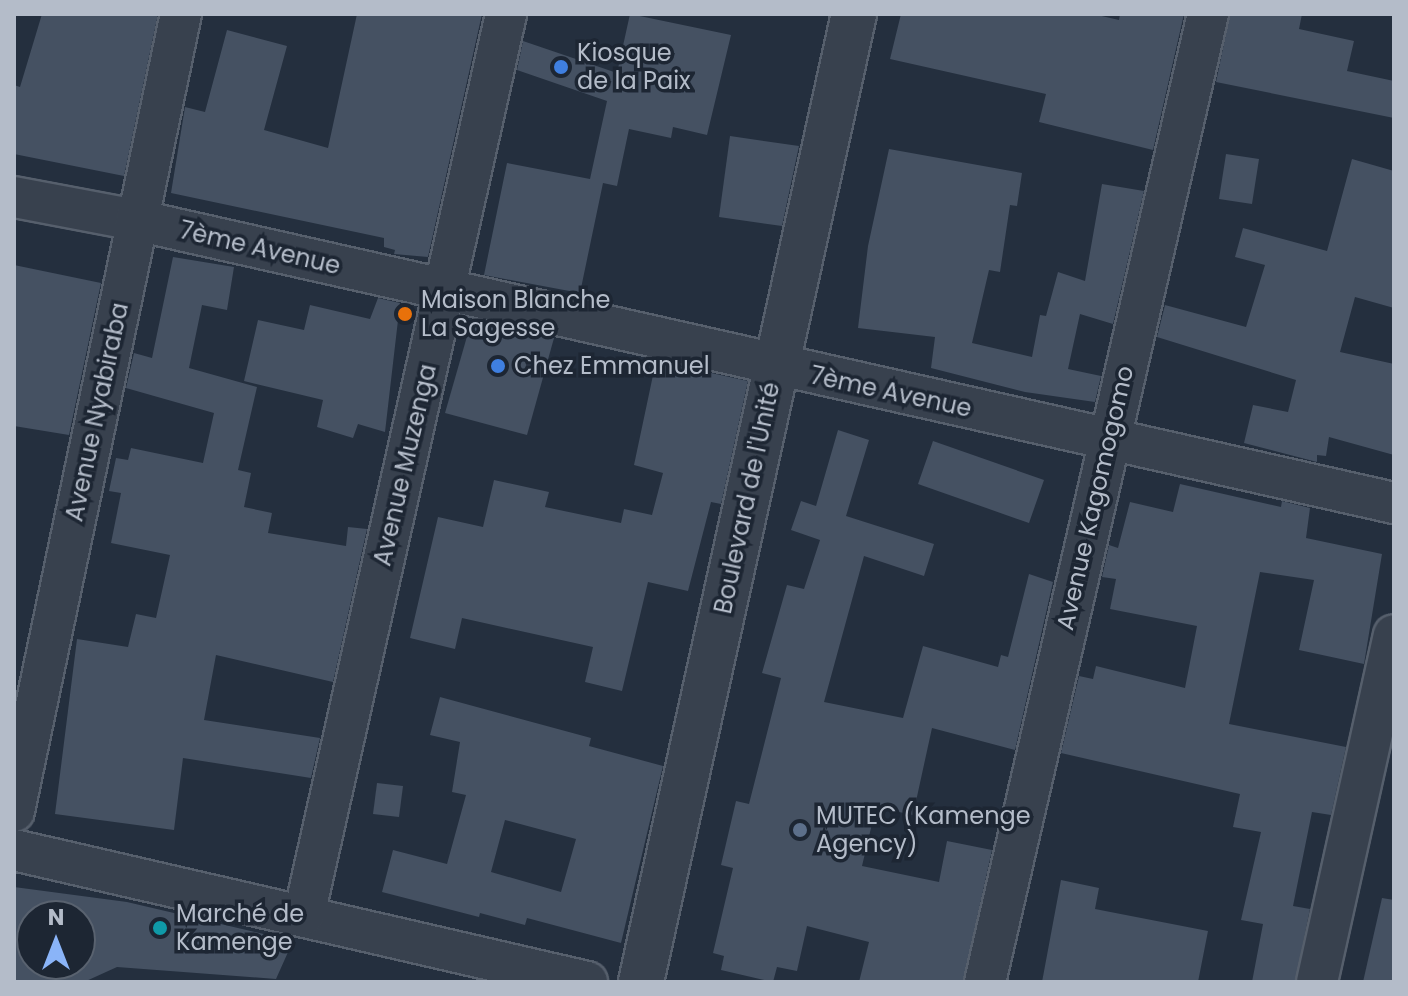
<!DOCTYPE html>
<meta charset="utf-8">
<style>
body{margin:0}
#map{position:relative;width:1408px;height:996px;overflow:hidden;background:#242f3e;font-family:Poppins,sans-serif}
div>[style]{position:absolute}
.building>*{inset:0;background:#455162}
.roads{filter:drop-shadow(2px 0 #565f6c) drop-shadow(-2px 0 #565f6c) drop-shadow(0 2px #565f6c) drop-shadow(0 -2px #565f6c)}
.minor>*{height:40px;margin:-20px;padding:0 20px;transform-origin:20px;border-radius:20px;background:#38414e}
.tertiary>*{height:44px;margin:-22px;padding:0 22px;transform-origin:22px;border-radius:22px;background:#38414e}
.dots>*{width:22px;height:22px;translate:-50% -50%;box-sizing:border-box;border:4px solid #1d2633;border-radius:50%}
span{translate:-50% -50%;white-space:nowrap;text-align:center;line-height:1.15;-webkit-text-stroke:7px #1d2633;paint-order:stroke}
.poi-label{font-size:24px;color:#b4bcc9}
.left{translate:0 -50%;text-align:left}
.street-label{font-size:24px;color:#b4bcc9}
.frame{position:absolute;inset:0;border:16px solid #b4bcc9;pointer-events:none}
.north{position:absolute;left:16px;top:900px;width:80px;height:80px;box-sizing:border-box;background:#1d2633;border:2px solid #59626f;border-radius:50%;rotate:0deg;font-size:22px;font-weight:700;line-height:32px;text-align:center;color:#b4bcc9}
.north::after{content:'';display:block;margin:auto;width:28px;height:36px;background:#8ab4f8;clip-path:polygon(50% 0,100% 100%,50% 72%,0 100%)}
</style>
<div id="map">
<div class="building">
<div style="clip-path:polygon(42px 14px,158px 14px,124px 176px,14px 154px,14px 85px,20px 87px)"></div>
<div style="clip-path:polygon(357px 14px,482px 14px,428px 257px,394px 254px,395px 250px,384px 247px,384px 238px,171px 193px,185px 107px,205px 112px,227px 30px,287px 46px,264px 130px,328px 148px)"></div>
<div style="clip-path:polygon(630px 14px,731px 35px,707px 135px,673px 127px,671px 138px,629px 129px,617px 186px,603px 183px,580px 293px,484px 275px,507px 163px,590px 179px,607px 101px,517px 70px,523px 41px,617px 73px)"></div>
<div style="clip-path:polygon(901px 14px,1093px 14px,1119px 20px,1120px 14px,1184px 14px,1153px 150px,1039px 122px,1046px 94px,890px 59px)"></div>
<div style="clip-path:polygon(1230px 14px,1302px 14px,1299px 29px,1354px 41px,1347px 71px,1394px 81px,1394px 118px,1216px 82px)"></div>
<div style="clip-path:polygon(730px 136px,799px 146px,782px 226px,719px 217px)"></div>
<div style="clip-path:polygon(889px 149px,1022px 173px,1017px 206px,1010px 205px,1000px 272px,989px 270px,972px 343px,1032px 357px,1040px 315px,1046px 316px,1058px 272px,1085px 281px,1102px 184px,1144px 191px,1113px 324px,1080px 314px,1068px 369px,1101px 376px,1095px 402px,1025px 392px,931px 368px,935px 337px,858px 328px,868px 246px)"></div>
<div style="clip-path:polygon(1226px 154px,1259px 159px,1252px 204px,1219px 199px)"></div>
<div style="clip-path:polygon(1352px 159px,1394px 171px,1394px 308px,1355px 297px,1340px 352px,1394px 364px,1394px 455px,1329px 437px,1326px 456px,1317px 455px,1317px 462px,1244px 443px,1253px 405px,1288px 412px,1296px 380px,1157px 337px,1165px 305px,1246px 327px,1265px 265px,1235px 257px,1243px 228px,1327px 251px)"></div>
<div style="clip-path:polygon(173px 257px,234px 267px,227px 310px,202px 305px,189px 368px,257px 387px,238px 470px,251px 473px,244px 507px,272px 513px,268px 533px,346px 546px,348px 527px,367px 529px,333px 682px,216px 655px,204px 720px,320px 738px,311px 778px,183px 758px,174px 830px,55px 814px,77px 639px,128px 647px,136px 614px,156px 618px,170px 555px,111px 543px,121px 493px,109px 491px,116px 458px,128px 460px,131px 448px,203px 463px,214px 413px,126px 388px,134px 353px,152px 358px)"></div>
<div style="clip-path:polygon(14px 265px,101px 283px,69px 435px,14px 426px)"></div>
<div style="clip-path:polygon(378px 298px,400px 303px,385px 432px,358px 424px,353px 438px,317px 427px,323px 400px,244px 381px,258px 320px,304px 330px,310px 305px,370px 319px)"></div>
<div style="clip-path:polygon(472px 319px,554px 338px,527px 435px,445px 413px)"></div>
<div style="clip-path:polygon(656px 361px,748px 381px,721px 504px,711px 502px,688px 591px,648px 582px,622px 691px,585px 682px,593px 647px,462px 618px,455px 649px,410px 638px,438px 517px,483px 527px,494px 480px,549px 492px,545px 507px,621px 523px,624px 509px,652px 515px,663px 473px,634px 465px)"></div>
<div style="clip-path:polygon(838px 430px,869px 440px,846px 516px,934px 544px,924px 576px,864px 556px,824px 702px,903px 718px,923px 646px,998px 667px,1001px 655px,1008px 657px,1029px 574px,1053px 582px,1015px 750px,932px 728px,913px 815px,876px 807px,862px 866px,939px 882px,947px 841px,992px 850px,963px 982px,859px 982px,869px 942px,807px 926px,797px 971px,777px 967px,773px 982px,721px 970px,724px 956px,713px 953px,733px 868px,721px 865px,736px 801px,749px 804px,781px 678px,762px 673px,787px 585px,804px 589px,820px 540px,791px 530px,801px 501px,816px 506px)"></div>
<div style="clip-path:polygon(933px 441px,1044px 480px,1029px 523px,918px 484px)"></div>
<div style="clip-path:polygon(1180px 484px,1281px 507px,1282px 501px,1310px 508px,1306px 538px,1382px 554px,1364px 664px,1299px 650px,1314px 580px,1260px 572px,1229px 724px,1346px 747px,1331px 815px,1312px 812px,1293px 906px,1310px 909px,1295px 982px,1252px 982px,1263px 924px,1241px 920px,1261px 832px,1233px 827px,1240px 794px,1061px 753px,1079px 676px,1093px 679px,1096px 666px,1185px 688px,1197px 626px,1110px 609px,1116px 579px,1102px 577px,1109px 545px,1118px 548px,1130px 502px,1173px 512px)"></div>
<div style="clip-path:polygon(evenodd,440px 697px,591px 738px,589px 746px,663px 766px,621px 943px,527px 918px,525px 925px,480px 913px,479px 917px,382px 892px,393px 850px,447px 864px,466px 795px,452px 792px,460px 742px,430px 735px,440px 697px,505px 820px,576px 839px,561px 892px,491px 872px,505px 820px)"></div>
<div style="clip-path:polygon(377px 783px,403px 786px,399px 817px,373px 814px)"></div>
<div style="clip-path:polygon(1061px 880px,1099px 888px,1095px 909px,1208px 931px,1198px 982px,1042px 982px)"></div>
<div style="clip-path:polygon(evenodd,14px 887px,127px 902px,293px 941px,276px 979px,117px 967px,84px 982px,14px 982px,14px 887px,32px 916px,80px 916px,80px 964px,32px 964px,32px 916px)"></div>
<div style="clip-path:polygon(1382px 898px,1394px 900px,1394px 982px,1363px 982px)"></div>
</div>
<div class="roads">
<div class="minor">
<div style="left:14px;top:197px;width:124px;rotate:10.7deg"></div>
<div style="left:136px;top:220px;width:1289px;rotate:12.68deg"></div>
<div style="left:14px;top:811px;width:814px;rotate:-78.17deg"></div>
<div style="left:14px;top:850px;width:588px;rotate:12.97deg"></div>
<div style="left:304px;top:915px;width:923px;rotate:-77.36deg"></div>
<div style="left:985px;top:982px;width:993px;rotate:-77.03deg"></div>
<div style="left:1317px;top:982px;width:355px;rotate:-77.5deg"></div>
</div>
<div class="tertiary">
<div style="left:641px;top:982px;width:991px;rotate:-77.59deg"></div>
</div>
</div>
<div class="dots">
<div style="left:561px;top:67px;background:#3f7fe0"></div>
<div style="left:405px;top:314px;background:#e8710a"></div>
<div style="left:498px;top:366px;background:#3f7fe0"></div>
<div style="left:800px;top:830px;background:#5c6f8a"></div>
<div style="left:160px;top:928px;background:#0f9aa8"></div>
</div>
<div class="poi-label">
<span class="left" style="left:577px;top:67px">Kiosque<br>de la Paix</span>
<span class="left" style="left:421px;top:314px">Maison Blanche<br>La Sagesse</span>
<span class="left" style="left:514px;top:366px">Chez Emmanuel</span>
<span class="left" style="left:816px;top:830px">MUTEC (Kamenge<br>Agency)</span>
<span class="left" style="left:176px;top:928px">Marché de<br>Kamenge</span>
</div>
<div class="street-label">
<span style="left:260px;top:248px;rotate:13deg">7ème Avenue</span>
<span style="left:891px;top:392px;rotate:12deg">7ème Avenue</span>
<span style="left:97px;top:412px;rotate:-78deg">Avenue Nyabiraba</span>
<span style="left:405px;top:465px;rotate:-77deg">Avenue Muzenga</span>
<span style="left:747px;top:498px;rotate:-78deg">Boulevard de l'Unité</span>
<span style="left:1095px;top:498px;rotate:-77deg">Avenue Kagomogomo</span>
</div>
<div class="frame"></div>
<div class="north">N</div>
</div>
